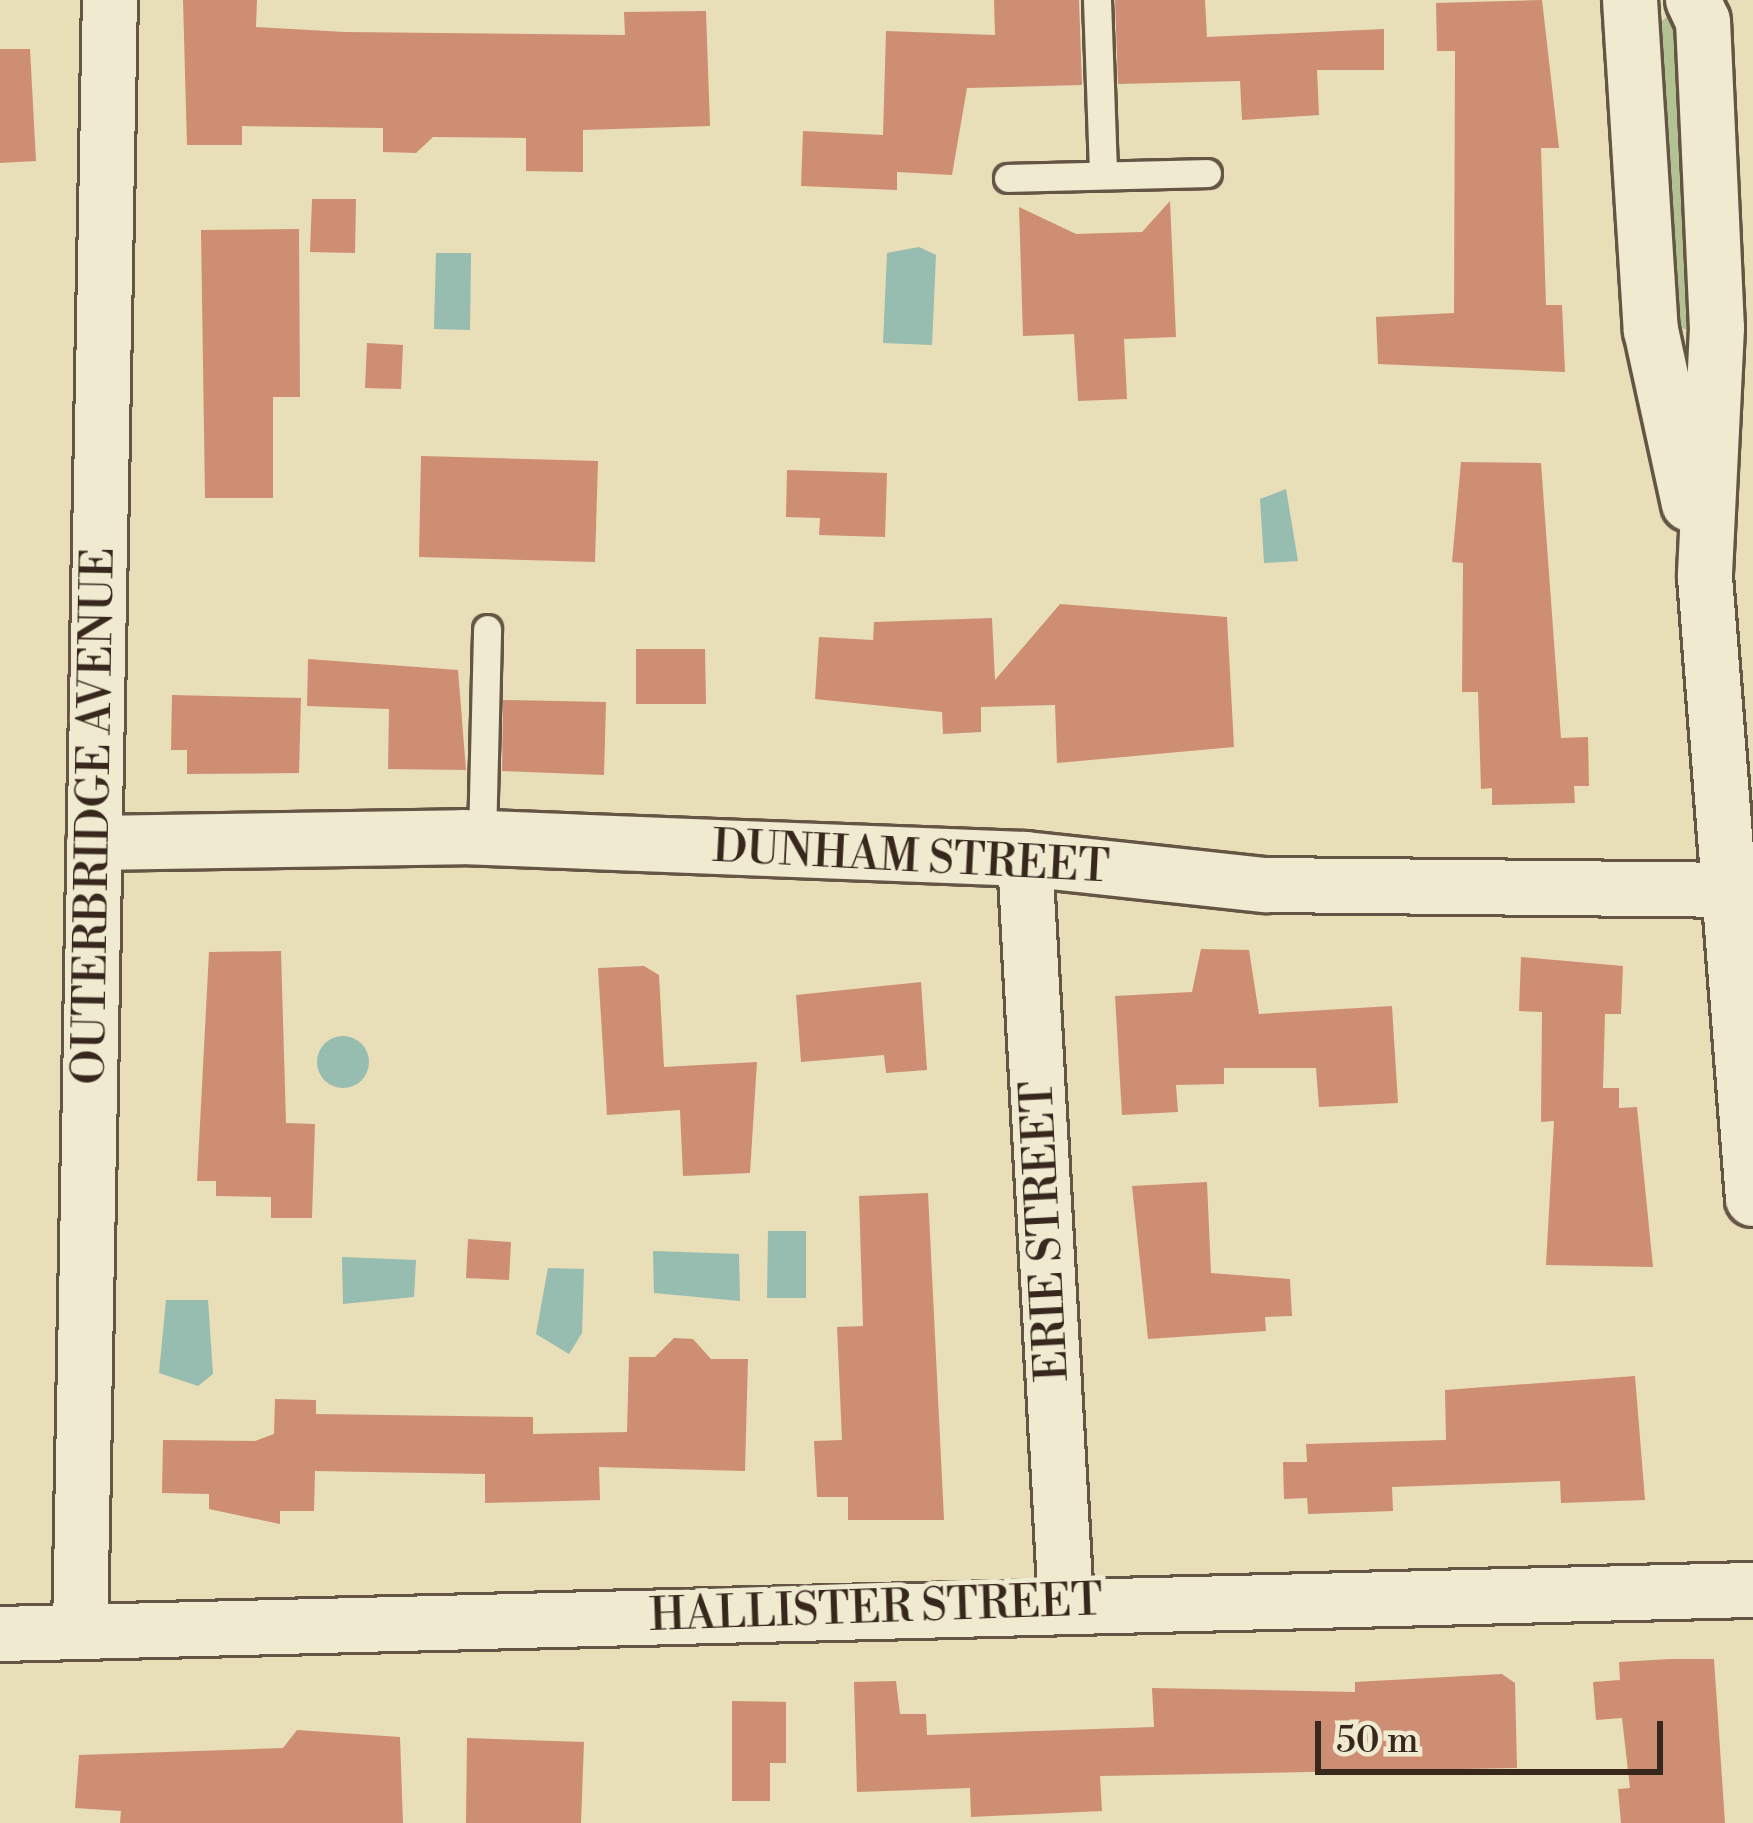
<!DOCTYPE html>
<style>
body{margin:0}
#map{position:relative;width:1753px;height:1823px;overflow:hidden;background:#e8deb8;font-family:"Libre Bodoni",serif}
div>[style]{position:absolute}
.green>*{inset:0;background:#b2c292}
.water>*{inset:0;background:#97bcb0}
.round{border-radius:50%}
.building>*{inset:0;background:#cd8e74}
.roads{filter:drop-shadow(3px 0 #645544) drop-shadow(-3px 0 #645544) drop-shadow(0 3px #645544) drop-shadow(0 -3px #645544)}
.service>*{height:27px;margin:-13.5px;padding:0 13.5px;transform-origin:13.5px;border-radius:13.5px;background:#f0ead1}
.minor>*{height:54px;margin:-27px;padding:0 27px;transform-origin:27px;border-radius:27px;background:#f0ead1}
span{translate:-50% -50%;white-space:nowrap;text-align:center;line-height:1.15;-webkit-text-stroke:10px #f0ead1;paint-order:stroke}
.street-label{font-size:45px;color:#38271d}
.scale{position:absolute;left:1315px;top:1721px;width:348px;height:54px;box-sizing:border-box;border:6px solid #38271d;border-top:0;padding-left:15px;font-size:36px;line-height:42px;white-space:nowrap;color:#38271d;-webkit-text-stroke:9px #f0ead1;paint-order:stroke}
</style>
<div id="map">
<div class="green">
<div style="clip-path:polygon(1675px 10px,1694px 333px,1675px 325px,1660px 93px,1662px 21px)"></div>
</div>
<div class="water">
<div style="clip-path:polygon(919px 247px,936px 255px,932px 345px,883px 343px,887px 253px)"></div>
<div style="clip-path:polygon(436px 253px,471px 253px,470px 330px,434px 329px)"></div>
<div style="clip-path:polygon(1286px 489px,1298px 561px,1264px 563px,1260px 499px)"></div>
<div class="round" style="left:317px;top:1036px;width:52px;height:52px"></div>
<div style="clip-path:polygon(768px 1231px,806px 1231px,806px 1298px,767px 1298px)"></div>
<div style="clip-path:polygon(653px 1251px,739px 1254px,740px 1301px,654px 1293px)"></div>
<div style="clip-path:polygon(342px 1257px,416px 1260px,414px 1297px,343px 1304px)"></div>
<div style="clip-path:polygon(548px 1268px,584px 1269px,582px 1333px,569px 1354px,536px 1334px)"></div>
<div style="clip-path:polygon(166px 1300px,208px 1300px,213px 1374px,198px 1386px,159px 1373px)"></div>
</div>
<div class="building">
<div style="clip-path:polygon(183px 0,257px 0,256px 27px,345px 32px,625px 35px,624px 12px,706px 11px,710px 126px,583px 130px,583px 172px,526px 171px,526px 138px,433px 137px,416px 153px,383px 152px,383px 128px,242px 126px,242px 145px,187px 145px)"></div>
<div style="clip-path:polygon(994px 0,1079px 0,1082px 85px,967px 88px,952px 175px,897px 172px,897px 190px,801px 186px,803px 131px,883px 135px,886px 31px,995px 35px)"></div>
<div style="clip-path:polygon(1115px 0,1205px 0,1207px 37px,1384px 29px,1384px 70px,1317px 70px,1319px 115px,1242px 120px,1240px 81px,1118px 84px)"></div>
<div style="clip-path:polygon(1542px 0,1559px 148px,1541px 148px,1546px 305px,1562px 305px,1565px 372px,1378px 364px,1376px 317px,1454px 313px,1455px 51px,1437px 51px,1436px 3px)"></div>
<div style="clip-path:polygon(0 49px,30px 49px,36px 161px,0 163px)"></div>
<div style="clip-path:polygon(312px 199px,356px 199px,355px 253px,310px 252px)"></div>
<div style="clip-path:polygon(1170px 201px,1176px 337px,1124px 339px,1127px 399px,1078px 401px,1074px 334px,1023px 336px,1019px 207px,1076px 234px,1142px 232px)"></div>
<div style="clip-path:polygon(299px 229px,300px 397px,273px 397px,273px 498px,205px 498px,201px 230px)"></div>
<div style="clip-path:polygon(367px 343px,403px 345px,401px 389px,365px 388px)"></div>
<div style="clip-path:polygon(421px 456px,598px 461px,595px 562px,419px 557px)"></div>
<div style="clip-path:polygon(1461px 462px,1541px 463px,1561px 738px,1588px 737px,1589px 786px,1574px 786px,1575px 803px,1492px 805px,1492px 788px,1481px 789px,1478px 692px,1462px 692px,1463px 563px,1452px 562px)"></div>
<div style="clip-path:polygon(787px 470px,887px 473px,885px 537px,819px 535px,820px 518px,786px 517px)"></div>
<div style="clip-path:polygon(1060px 604px,1227px 617px,1234px 747px,1057px 763px,1055px 705px,981px 707px,981px 732px,943px 734px,942px 712px,815px 699px,819px 637px,873px 640px,874px 622px,992px 618px,995px 680px)"></div>
<div style="clip-path:polygon(636px 649px,705px 649px,706px 704px,636px 704px)"></div>
<div style="clip-path:polygon(308px 659px,458px 670px,466px 770px,388px 769px,389px 709px,307px 706px)"></div>
<div style="clip-path:polygon(172px 695px,301px 698px,299px 773px,187px 774px,187px 750px,171px 750px)"></div>
<div style="clip-path:polygon(503px 700px,606px 702px,604px 775px,502px 771px)"></div>
<div style="clip-path:polygon(1201px 949px,1249px 950px,1259px 1014px,1392px 1006px,1398px 1103px,1319px 1107px,1316px 1068px,1224px 1068px,1224px 1084px,1176px 1085px,1178px 1112px,1122px 1115px,1115px 996px,1192px 992px)"></div>
<div style="clip-path:polygon(281px 951px,286px 1123px,315px 1124px,312px 1218px,271px 1218px,271px 1197px,216px 1196px,216px 1181px,197px 1181px,209px 952px)"></div>
<div style="clip-path:polygon(1521px 957px,1623px 966px,1621px 1014px,1605px 1014px,1603px 1088px,1619px 1088px,1619px 1108px,1637px 1107px,1653px 1267px,1546px 1265px,1554px 1121px,1541px 1122px,1542px 1012px,1519px 1011px)"></div>
<div style="clip-path:polygon(644px 966px,659px 975px,664px 1067px,757px 1062px,750px 1173px,683px 1176px,680px 1110px,607px 1115px,598px 968px)"></div>
<div style="clip-path:polygon(921px 982px,927px 1070px,886px 1073px,884px 1055px,801px 1062px,796px 995px)"></div>
<div style="clip-path:polygon(1207px 1182px,1211px 1273px,1290px 1279px,1292px 1316px,1265px 1317px,1266px 1331px,1148px 1339px,1132px 1186px)"></div>
<div style="clip-path:polygon(928px 1193px,944px 1520px,848px 1520px,848px 1497px,817px 1497px,814px 1441px,842px 1440px,837px 1327px,863px 1326px,859px 1196px)"></div>
<div style="clip-path:polygon(468px 1239px,511px 1242px,509px 1280px,466px 1278px)"></div>
<div style="clip-path:polygon(674px 1338px,693px 1339px,711px 1359px,748px 1359px,745px 1471px,599px 1467px,600px 1500px,485px 1503px,485px 1474px,315px 1471px,314px 1511px,280px 1511px,280px 1524px,209px 1509px,209px 1494px,162px 1493px,163px 1440px,255px 1441px,274px 1434px,275px 1399px,316px 1400px,316px 1414px,533px 1417px,533px 1434px,627px 1432px,629px 1357px,655px 1357px)"></div>
<div style="clip-path:polygon(1635px 1376px,1645px 1500px,1561px 1503px,1560px 1481px,1392px 1487px,1393px 1511px,1308px 1514px,1307px 1498px,1284px 1499px,1283px 1462px,1307px 1462px,1306px 1444px,1446px 1440px,1445px 1390px)"></div>
<div style="clip-path:polygon(1670px 1659px,1714px 1659px,1725px 1823px,1621px 1823px,1618px 1789px,1630px 1788px,1622px 1718px,1596px 1720px,1593px 1682px,1620px 1680px,1619px 1662px)"></div>
<div style="clip-path:polygon(1502px 1674px,1515px 1683px,1517px 1768px,1100px 1776px,1102px 1811px,971px 1817px,970px 1788px,857px 1792px,854px 1682px,896px 1681px,900px 1714px,926px 1714px,927px 1735px,1154px 1727px,1152px 1688px,1355px 1692px,1355px 1682px)"></div>
<div style="clip-path:polygon(732px 1701px,786px 1702px,786px 1763px,770px 1763px,770px 1801px,732px 1801px)"></div>
<div style="clip-path:polygon(297px 1730px,400px 1737px,403px 1823px,120px 1823px,121px 1811px,75px 1808px,79px 1755px,283px 1748px)"></div>
<div style="clip-path:polygon(467px 1738px,584px 1742px,581px 1823px,466px 1823px)"></div>
</div>
<div class="roads">
<div class="service">
<div style="left:1097px;top:0;width:175px;rotate:88deg"></div>
<div style="left:1008px;top:178px;width:199px;rotate:-1.4deg"></div>
<div style="left:482px;top:838px;width:209px;rotate:-88.6deg"></div>
</div>
<div class="minor">
<div style="left:1630px;top:0;width:331px;rotate:86.4deg"></div>
<div style="left:1651px;top:330px;width:178px;rotate:77.7deg"></div>
<div style="left:1693px;top:0;width:23px;rotate:65deg"></div>
<div style="left:1703px;top:21px;width:307px;rotate:87.4deg"></div>
<div style="left:1717px;top:328px;width:249px;rotate:92.8deg"></div>
<div style="left:1705px;top:577px;width:624px;rotate:85.59deg"></div>
<div style="left:94px;top:843px;width:368px;rotate:-0.9deg"></div>
<div style="left:462px;top:837px;width:563px;rotate:2.24deg"></div>
<div style="left:1025px;top:859px;width:242px;rotate:6.2deg"></div>
<div style="left:1266px;top:885px;width:461px;rotate:0.6deg"></div>
<div style="left:1025px;top:859px;width:745px;rotate:86.85deg"></div>
<div style="left:80px;top:1632px;width:1632px;rotate:-88.95deg"></div>
<div style="left:0;top:1634px;width:1754px;rotate:-1.44deg"></div>
</div>
</div>
<div class="street-label">
<span style="left:95px;top:816px;rotate:-89deg">OUTERBRIDGE AVENUE</span>
<span style="left:911px;top:858px;rotate:3deg">DUNHAM STREET</span>
<span style="left:1046px;top:1231px;rotate:-93deg">ERIE STREET</span>
<span style="left:876px;top:1609px;rotate:-2deg">HALLISTER STREET</span>
</div>
<div class="scale">50 m</div>
</div>
